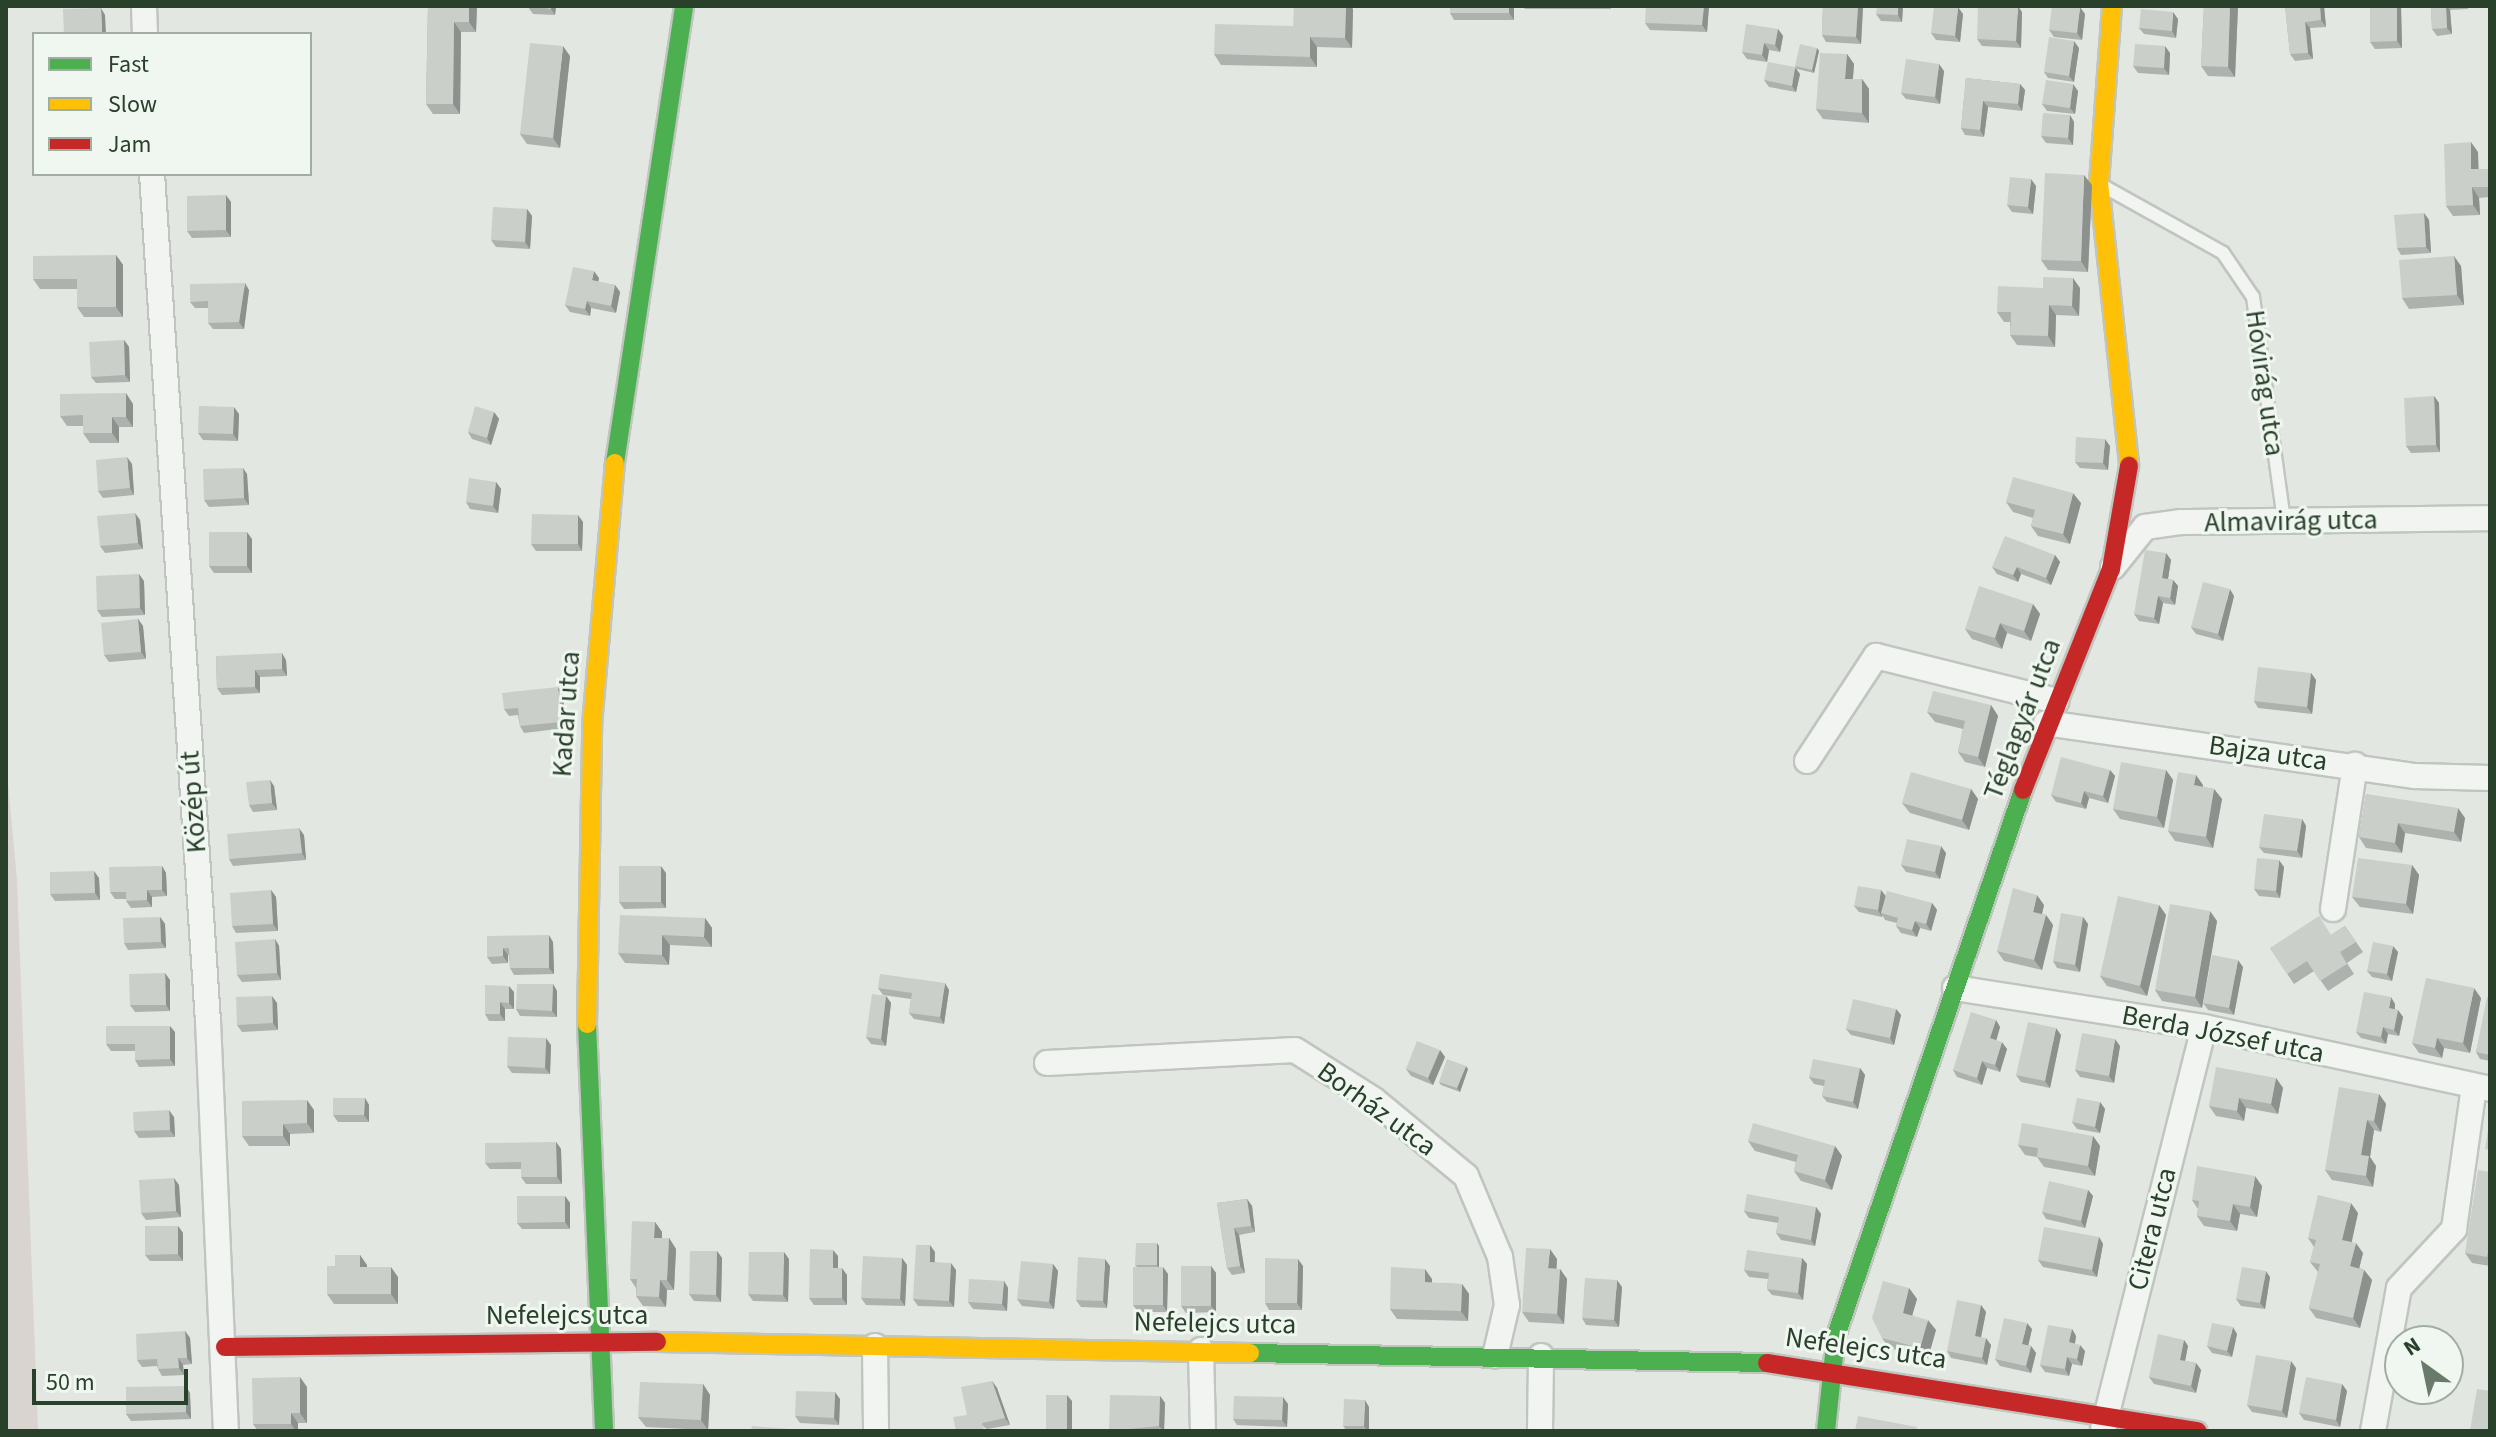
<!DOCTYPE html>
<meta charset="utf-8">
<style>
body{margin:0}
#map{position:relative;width:2496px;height:1437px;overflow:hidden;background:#e2e7e2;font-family:"Source Sans 3",sans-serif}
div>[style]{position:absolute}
.green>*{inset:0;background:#dad4d0}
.roads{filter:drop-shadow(2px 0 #c0c5c0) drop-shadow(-2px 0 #c0c5c0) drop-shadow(0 2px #c0c5c0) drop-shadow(0 -2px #c0c5c0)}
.lane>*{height:12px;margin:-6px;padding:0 6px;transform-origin:6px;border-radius:6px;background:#f1f4f1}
.street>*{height:24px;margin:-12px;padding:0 12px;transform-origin:12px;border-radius:12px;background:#f1f4f1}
.fast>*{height:18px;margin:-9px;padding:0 9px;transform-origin:9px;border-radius:9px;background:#4caf50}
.slow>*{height:18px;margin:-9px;padding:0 9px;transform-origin:9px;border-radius:9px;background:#ffc107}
.jam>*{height:18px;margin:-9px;padding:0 9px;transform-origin:9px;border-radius:9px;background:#c62828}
.wall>*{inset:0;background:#aeb2ae}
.shaded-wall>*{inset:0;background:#8d918d}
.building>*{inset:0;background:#cacfca}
span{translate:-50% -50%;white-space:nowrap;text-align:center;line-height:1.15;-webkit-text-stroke:6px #f0f6f0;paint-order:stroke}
.street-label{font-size:28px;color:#29402a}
.frame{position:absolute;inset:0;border:8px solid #29402a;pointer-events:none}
.legend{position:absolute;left:32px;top:32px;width:280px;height:144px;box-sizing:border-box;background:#f0f6f0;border:2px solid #a0ada1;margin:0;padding:10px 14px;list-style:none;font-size:24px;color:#29402a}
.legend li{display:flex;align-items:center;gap:16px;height:40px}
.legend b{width:40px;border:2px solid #a0ada1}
.north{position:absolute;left:2384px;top:1325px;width:80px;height:80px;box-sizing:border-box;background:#f0f6f0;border:2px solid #a0ada1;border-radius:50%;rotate:327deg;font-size:22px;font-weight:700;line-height:32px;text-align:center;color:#29402a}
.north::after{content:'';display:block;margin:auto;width:28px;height:36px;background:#6a7a6a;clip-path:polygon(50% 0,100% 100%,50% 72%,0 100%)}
.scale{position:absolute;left:32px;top:1369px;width:156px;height:36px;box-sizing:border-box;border:4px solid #29402a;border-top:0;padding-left:10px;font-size:24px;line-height:28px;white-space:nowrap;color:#29402a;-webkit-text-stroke:6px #f0f6f0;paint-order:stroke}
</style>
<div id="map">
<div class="green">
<div style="clip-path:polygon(6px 762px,17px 880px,38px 1431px,6px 1431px)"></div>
</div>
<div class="roads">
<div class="lane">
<div style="left:2105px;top:187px;width:135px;rotate:29.2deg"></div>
<div style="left:2223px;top:253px;width:53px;rotate:55.7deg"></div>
<div style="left:2253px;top:297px;width:226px;rotate:82.1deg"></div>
</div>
<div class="street">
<div style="left:144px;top:6px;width:28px;rotate:88deg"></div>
<div style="left:152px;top:174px;width:849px;rotate:86.22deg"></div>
<div style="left:208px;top:1021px;width:410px;rotate:87.5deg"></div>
<div style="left:2113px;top:567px;width:51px;rotate:-51.3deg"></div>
<div style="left:2145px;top:527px;width:35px;rotate:-8deg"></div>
<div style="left:2180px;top:522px;width:310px;rotate:-0.7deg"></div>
<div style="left:2046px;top:723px;width:373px;rotate:8.2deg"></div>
<div style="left:2415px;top:776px;width:75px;rotate:1.5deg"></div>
<div style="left:1807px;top:761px;width:126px;rotate:-56.7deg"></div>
<div style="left:1876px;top:656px;width:186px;rotate:14deg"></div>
<div style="left:2333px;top:909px;width:146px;rotate:-81.3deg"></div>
<div style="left:1955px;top:988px;width:252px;rotate:8.9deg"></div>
<div style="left:2204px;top:1027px;width:293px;rotate:12.2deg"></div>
<div style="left:1047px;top:1063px;width:248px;rotate:-3deg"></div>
<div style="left:1295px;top:1050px;width:93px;rotate:32.3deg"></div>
<div style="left:1374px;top:1100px;width:119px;rotate:39.6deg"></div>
<div style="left:1466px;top:1176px;width:88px;rotate:67.2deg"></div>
<div style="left:1500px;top:1257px;width:49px;rotate:81.7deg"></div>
<div style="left:1507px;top:1305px;width:52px;rotate:103.2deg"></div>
<div style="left:875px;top:1346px;width:85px;rotate:89.3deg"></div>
<div style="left:1201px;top:1350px;width:81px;rotate:88.6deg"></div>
<div style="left:2103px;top:1429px;width:414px;rotate:-75.9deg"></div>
<div style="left:1540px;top:1431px;width:75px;rotate:-89.2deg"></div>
<div style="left:2373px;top:1431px;width:145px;rotate:-79.7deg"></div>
<div style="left:2399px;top:1288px;width:81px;rotate:-47deg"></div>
<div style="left:2454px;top:1229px;width:144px;rotate:-82deg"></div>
</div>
<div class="fast">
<div style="left:615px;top:463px;width:462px;rotate:-81.4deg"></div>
<div style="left:587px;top:1024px;width:407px;rotate:87.6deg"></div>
<div style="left:1250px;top:1353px;width:517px;rotate:1.11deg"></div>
<div style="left:1826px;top:1431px;width:96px;rotate:-84deg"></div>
<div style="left:1836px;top:1336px;width:577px;rotate:-71.09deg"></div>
</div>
<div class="slow">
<div style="left:2112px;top:6px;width:177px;rotate:94.2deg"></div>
<div style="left:2099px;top:183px;width:285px;rotate:83.9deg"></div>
<div style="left:587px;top:1024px;width:299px;rotate:-89deg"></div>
<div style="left:592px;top:725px;width:263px;rotate:-85deg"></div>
<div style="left:657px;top:1342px;width:593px;rotate:1.06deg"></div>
</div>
<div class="jam">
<div style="left:2023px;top:790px;width:238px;rotate:-68.3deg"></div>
<div style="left:2111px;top:569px;width:105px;rotate:-80.1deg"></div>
<div style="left:225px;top:1347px;width:432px;rotate:-0.7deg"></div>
<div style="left:1767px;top:1363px;width:436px;rotate:9deg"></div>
</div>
</div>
<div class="wall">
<div style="clip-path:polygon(428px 6px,477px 6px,476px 32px,461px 32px,460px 114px,433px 114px,426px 104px)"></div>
<div style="clip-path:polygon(556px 6px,555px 15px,533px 14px,528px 7px)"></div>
<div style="clip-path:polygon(1450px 6px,1514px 6px,1514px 20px,1454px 20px,1450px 13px)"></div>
<div style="clip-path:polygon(1522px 6px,1611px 6px,1611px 9px,1525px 9px)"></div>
<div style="clip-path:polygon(1709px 6px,1707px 32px,1650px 30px,1645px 23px)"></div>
<div style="clip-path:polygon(1823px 6px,1863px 6px,1861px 44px,1826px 42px,1822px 35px)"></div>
<div style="clip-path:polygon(1903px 6px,1902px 22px,1881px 21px,1876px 14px)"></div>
<div style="clip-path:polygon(2204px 6px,2238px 6px,2235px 77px,2208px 76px,2201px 66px)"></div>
<div style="clip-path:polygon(2285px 6px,2324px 6px,2326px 27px,2310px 28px,2313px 59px,2295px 61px,2290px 54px)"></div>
<div style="clip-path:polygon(2401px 6px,2402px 48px,2375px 49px,2370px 42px)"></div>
<div style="clip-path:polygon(2431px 6px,2468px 6px,2468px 9px,2450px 10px,2452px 34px,2437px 36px,2432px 29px)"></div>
<div style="clip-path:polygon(1353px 9px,1352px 48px,1317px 47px,1317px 67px,1221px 65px,1214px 54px,1293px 26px)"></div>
<div style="clip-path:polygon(2022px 12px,2021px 48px,1982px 46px,1977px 39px)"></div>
<div style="clip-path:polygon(1963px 14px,1960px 42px,1936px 40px,1931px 33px)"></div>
<div style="clip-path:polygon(2085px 14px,2082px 40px,2054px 37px,2049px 30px)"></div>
<div style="clip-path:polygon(2178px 19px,2176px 38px,2144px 34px,2139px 28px)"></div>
<div style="clip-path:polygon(1778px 29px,1783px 36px,1780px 52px,1769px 50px,1767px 62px,1747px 59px,1742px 52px)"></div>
<div style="clip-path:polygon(1817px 48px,1819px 51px,1814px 73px,1797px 69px,1795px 66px)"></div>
<div style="clip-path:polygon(2079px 48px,2074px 82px,2048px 78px,2044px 72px)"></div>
<div style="clip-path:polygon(2170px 53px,2169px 75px,2138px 73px,2133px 66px)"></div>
<div style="clip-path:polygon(1847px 54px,1854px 64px,1853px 79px,1862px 79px,1869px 89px,1869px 123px,1823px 119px,1816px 109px)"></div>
<div style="clip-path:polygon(570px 56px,560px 148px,527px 144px,520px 134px)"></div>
<div style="clip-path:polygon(1944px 71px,1940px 104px,1906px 99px,1901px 93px)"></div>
<div style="clip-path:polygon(1800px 74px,1796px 92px,1769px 87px,1764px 80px)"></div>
<div style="clip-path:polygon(1966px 78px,2020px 84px,2025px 90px,2022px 111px,1988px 107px,1984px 137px,1965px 135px,1961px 128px)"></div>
<div style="clip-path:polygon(2078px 91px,2075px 114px,2047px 111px,2042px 104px)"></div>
<div style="clip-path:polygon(2070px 115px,2074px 122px,2073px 145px,2046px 143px,2041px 136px)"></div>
<div style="clip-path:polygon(2478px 152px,2478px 169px,2490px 172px,2490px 197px,2479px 198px,2480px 215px,2453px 216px,2446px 206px)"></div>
<div style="clip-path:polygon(2092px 185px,2088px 272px,2048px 270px,2041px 260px)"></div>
<div style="clip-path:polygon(2036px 186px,2033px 214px,2012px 212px,2007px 205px)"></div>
<div style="clip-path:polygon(231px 202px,231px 237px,192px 238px,187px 231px)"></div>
<div style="clip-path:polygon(527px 209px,532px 216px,530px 249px,496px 247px,491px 240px)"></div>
<div style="clip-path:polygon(2424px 213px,2429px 220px,2431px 253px,2401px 255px,2397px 248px)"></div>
<div style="clip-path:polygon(116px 255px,123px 265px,123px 317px,84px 317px,77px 307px,77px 289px,40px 289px,33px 279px)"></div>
<div style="clip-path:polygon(2461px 266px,2464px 305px,2409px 309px,2402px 298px)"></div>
<div style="clip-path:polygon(599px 278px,598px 282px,615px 285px,620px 292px,616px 313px,591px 308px,590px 316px,570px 312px,565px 305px)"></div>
<div style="clip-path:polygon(2080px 288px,2079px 316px,2056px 315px,2055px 347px,2017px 345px,2010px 335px,2010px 322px,2004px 322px,1997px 312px)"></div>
<div style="clip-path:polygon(249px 290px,244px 329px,213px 329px,208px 323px,208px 308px,195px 308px,190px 302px)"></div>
<div style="clip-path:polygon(124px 340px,129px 347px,130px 382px,96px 383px,91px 377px)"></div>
<div style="clip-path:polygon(2434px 396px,2439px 403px,2440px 452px,2411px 453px,2406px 446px)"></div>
<div style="clip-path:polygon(133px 404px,133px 427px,119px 427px,119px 443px,90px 443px,83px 433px,83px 426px,67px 426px,60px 416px)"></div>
<div style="clip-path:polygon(494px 412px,499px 419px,491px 445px,472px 439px,468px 432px)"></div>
<div style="clip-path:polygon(239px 414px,238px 441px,203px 440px,198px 433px)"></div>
<div style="clip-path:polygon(2110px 446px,2108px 470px,2080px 468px,2075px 462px)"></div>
<div style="clip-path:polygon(132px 464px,134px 495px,103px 498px,98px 491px)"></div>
<div style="clip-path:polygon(247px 474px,249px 505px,209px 507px,204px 500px)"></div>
<div style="clip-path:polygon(496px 482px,501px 489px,498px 513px,470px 509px,466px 502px)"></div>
<div style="clip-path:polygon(2006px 502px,2081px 503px,2070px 544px,2038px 536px,2031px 526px,2033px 518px,2013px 512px)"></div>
<div style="clip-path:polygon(140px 520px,143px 549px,105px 553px,100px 546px)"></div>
<div style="clip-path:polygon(583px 522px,582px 551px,536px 551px,531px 544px)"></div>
<div style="clip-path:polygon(252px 539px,252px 573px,214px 573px,209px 566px)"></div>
<div style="clip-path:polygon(2166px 553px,2171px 560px,2168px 579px,2173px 580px,2178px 586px,2175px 605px,2163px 603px,2159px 624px,2139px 621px,2134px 614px)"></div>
<div style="clip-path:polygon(2055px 555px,2060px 562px,2051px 585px,2021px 574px,2018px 582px,1997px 574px,1992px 567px)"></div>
<div style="clip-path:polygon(144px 581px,145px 615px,102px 617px,97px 610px)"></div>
<div style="clip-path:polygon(2234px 596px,2223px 641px,2196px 634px,2191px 627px)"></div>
<div style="clip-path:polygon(2033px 604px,2040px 614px,2031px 641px,2007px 633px,2002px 649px,1972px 639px,1965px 629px)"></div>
<div style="clip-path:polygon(138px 619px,143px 626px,146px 659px,109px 662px,104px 655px)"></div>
<div style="clip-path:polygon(216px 656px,286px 660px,287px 676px,260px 677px,260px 693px,222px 695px,217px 688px)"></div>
<div style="clip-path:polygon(2311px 673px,2316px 680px,2312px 714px,2258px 708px,2254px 701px)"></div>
<div style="clip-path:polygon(563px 694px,566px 728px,524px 733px,520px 726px,518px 715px,509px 716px,504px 709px)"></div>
<div style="clip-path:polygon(1991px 705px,1998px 716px,1985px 767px,1965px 762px,1958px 752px,1963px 729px,1935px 722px,1927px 712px)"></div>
<div style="clip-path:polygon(2110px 770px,2115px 776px,2108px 803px,2089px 798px,2086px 809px,2056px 802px,2051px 795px)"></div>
<div style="clip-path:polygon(2166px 770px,2173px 780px,2164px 828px,2120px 819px,2113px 809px)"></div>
<div style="clip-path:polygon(2196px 775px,2203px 787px,2214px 789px,2222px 799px,2213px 848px,2175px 841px,2168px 831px)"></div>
<div style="clip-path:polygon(274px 786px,277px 810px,253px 812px,249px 805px)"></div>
<div style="clip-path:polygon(1971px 789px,1978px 799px,1969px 830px,1910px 813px,1902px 803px)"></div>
<div style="clip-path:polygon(2366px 794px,2465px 818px,2461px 842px,2405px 833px,2402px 853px,2366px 848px,2359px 837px)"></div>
<div style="clip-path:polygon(2302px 819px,2306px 826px,2302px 858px,2264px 853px,2259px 847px)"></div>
<div style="clip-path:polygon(304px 835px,306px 860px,233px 866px,229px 859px)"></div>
<div style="clip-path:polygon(1946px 853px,1940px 879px,1906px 872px,1901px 865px)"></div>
<div style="clip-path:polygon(2412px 865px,2419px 875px,2413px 914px,2360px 907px,2352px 897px)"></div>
<div style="clip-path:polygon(162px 866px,166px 873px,167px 896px,152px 897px,152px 907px,131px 908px,126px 901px,126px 899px,115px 899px,110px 892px)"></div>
<div style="clip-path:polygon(2284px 867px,2280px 898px,2259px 896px,2254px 889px)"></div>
<div style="clip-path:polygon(666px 873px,666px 908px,624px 909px,619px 902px)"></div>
<div style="clip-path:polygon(99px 878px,100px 900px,55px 901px,50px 894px)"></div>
<div style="clip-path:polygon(271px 890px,276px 897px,278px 931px,236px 933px,232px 926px)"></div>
<div style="clip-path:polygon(1881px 890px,1886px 896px,1932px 903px,1937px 910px,1931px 931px,1920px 928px,1917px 937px,1901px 933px,1896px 926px,1897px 923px,1885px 920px,1883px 916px,1882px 917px,1859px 912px,1854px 906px)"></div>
<div style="clip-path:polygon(2044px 905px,2042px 914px,2046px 915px,2053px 925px,2042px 970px,2004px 961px,1997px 951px)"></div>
<div style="clip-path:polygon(2159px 905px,2166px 915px,2147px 996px,2107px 986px,2100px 976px)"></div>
<div style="clip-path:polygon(160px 917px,165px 924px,166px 948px,128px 950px,124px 943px)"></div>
<div style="clip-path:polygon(2083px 917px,2088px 924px,2080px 972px,2057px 968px,2053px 961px)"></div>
<div style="clip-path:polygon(705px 918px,712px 928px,712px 947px,670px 945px,669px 965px,625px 963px,618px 953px)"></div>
<div style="clip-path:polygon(2217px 921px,2202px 1008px,2162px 1001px,2155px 990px)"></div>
<div style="clip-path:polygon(2345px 926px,2363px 952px,2347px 963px,2354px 974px,2328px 991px,2314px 971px,2294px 984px,2270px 948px,2331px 935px)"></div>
<div style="clip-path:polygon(487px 936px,553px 942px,554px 974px,514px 975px,510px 968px,509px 955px,508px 955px,508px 963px,492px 964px,487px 957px)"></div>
<div style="clip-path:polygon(275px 939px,279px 946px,281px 980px,242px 982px,237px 975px)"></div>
<div style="clip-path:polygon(2398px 952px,2392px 981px,2372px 977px,2367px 971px)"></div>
<div style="clip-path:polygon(2243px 967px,2234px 1015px,2208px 1010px,2203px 1003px)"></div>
<div style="clip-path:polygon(170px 980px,170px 1011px,135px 1012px,130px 1005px)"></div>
<div style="clip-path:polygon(553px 984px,557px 991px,557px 1017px,520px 1016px,516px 1009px)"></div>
<div style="clip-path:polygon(878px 988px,949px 990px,944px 1024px,914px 1019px,909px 1013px,911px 999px,883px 995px)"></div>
<div style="clip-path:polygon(514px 992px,514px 1009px,505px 1009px,505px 1021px,489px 1021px,485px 1014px)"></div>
<div style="clip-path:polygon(886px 996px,891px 1003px,886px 1046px,871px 1044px,866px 1037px)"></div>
<div style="clip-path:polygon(2490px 997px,2490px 1061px,2480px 1059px,2476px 1052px)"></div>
<div style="clip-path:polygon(2481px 998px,2470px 1053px,2444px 1048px,2442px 1058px,2419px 1053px,2412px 1043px)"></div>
<div style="clip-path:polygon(277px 1003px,278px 1030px,242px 1032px,237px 1025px)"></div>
<div style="clip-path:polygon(2395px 1004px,2395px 1009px,2398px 1010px,2403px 1017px,2399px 1036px,2388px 1034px,2386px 1044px,2361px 1038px,2356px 1032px)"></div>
<div style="clip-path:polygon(1896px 1009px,1901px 1015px,1894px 1045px,1851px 1035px,1846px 1029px)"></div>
<div style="clip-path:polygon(1996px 1020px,2000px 1027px,1996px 1040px,2007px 1049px,2000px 1072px,1987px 1068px,1982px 1085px,1957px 1077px,1953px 1070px)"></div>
<div style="clip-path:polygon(175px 1032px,175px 1066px,139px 1067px,135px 1060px,135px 1051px,111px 1051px,106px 1044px)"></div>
<div style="clip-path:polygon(2061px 1035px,2050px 1088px,2021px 1082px,2016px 1075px)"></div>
<div style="clip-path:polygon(551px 1045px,550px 1074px,512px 1073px,507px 1066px)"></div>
<div style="clip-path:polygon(2120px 1046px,2114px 1083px,2080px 1077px,2075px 1070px)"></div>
<div style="clip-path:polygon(1440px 1050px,1445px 1057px,1433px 1085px,1411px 1076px,1406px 1069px)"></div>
<div style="clip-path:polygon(1860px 1068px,1865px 1075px,1858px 1109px,1827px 1102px,1822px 1096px,1824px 1086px,1814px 1084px,1809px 1077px)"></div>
<div style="clip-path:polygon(1468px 1069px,1460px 1092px,1441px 1085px,1439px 1082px)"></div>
<div style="clip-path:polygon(2276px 1078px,2283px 1088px,2278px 1114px,2246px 1108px,2244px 1121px,2216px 1116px,2209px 1106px)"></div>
<div style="clip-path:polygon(2379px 1094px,2386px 1104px,2381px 1132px,2374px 1130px,2370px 1157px,2376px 1166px,2373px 1187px,2332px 1180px,2325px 1170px)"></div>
<div style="clip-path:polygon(365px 1098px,369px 1105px,369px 1122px,338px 1122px,333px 1115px)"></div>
<div style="clip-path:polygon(2100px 1102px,2105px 1109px,2100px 1133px,2077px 1129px,2072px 1122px)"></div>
<div style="clip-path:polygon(314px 1110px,314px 1133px,290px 1134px,290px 1146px,249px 1146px,242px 1136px)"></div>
<div style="clip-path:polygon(174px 1117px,175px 1137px,139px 1138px,134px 1131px)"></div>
<div style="clip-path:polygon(2093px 1136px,2100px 1146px,2095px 1176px,2044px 1167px,2037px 1157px,2025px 1155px,2018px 1145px)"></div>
<div style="clip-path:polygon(1748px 1141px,1835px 1146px,1842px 1156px,1832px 1190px,1801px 1181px,1794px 1171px,1796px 1162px,1755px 1151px)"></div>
<div style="clip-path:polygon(556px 1142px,561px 1149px,562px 1184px,526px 1184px,521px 1177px,521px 1169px,490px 1169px,485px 1163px)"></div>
<div style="clip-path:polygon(2490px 1172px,2490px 1266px,2472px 1263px,2465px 1253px)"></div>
<div style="clip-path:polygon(179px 1185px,181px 1217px,146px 1220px,141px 1213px)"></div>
<div style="clip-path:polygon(2262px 1186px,2257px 1217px,2240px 1214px,2237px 1231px,2204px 1226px,2197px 1216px,2198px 1209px,2192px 1200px)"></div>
<div style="clip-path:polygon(2088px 1190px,2093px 1196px,2085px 1228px,2046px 1219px,2042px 1212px)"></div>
<div style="clip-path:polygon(565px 1196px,570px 1203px,570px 1229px,522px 1229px,517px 1223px)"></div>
<div style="clip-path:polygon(1247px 1199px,1252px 1206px,1255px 1232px,1239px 1235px,1245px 1273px,1232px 1275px,1227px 1268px,1217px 1203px)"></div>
<div style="clip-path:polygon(1816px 1207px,1821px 1214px,1815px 1246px,1781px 1240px,1776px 1233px,1778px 1223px,1749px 1218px,1744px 1211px)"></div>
<div style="clip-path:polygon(2358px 1213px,2351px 1242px,2363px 1253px,2359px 1268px,2364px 1270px,2372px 1280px,2360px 1328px,2316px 1318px,2309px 1308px,2318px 1272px,2310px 1262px,2314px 1247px,2308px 1238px)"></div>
<div style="clip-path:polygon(655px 1222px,662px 1232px,662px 1238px,669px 1238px,676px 1249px,674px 1290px,667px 1290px,666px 1307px,643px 1306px,636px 1296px,636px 1288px,630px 1279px)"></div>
<div style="clip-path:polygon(178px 1226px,183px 1233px,183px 1261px,150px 1261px,145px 1255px)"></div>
<div style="clip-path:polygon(2099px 1237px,2103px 1244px,2097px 1277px,2043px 1267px,2038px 1260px)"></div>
<div style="clip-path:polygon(1159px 1246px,1159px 1267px,1168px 1274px,1167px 1312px,1138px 1312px,1133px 1305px,1137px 1267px,1135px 1265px)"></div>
<div style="clip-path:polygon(717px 1251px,722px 1258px,721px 1302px,694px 1301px,689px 1294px)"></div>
<div style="clip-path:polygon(935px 1252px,935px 1262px,956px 1270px,954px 1307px,918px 1306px,913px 1299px)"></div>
<div style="clip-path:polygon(360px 1255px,367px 1267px,398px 1277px,398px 1304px,334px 1304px,327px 1294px,335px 1266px)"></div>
<div style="clip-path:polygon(838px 1256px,838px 1268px,847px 1275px,847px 1305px,814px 1305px,809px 1298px)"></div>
<div style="clip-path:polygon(902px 1258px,907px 1265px,905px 1306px,866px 1305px,861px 1298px)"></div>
<div style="clip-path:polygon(1802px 1258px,1807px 1264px,1803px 1300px,1772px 1295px,1767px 1289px,1768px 1279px,1749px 1277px,1744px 1270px)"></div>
<div style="clip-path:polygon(789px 1259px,788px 1302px,753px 1301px,748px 1294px)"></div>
<div style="clip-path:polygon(1557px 1259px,1556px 1269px,1560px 1269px,1567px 1279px,1564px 1324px,1529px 1322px,1522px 1312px)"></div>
<div style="clip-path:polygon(1053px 1264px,1058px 1271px,1054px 1309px,1022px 1306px,1017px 1299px)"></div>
<div style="clip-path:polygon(1110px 1266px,1107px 1308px,1081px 1307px,1076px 1300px)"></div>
<div style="clip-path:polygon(1211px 1266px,1216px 1273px,1216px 1312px,1186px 1313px,1181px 1306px)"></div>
<div style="clip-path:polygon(1303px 1266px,1302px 1310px,1269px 1310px,1265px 1303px)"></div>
<div style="clip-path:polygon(2270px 1277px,2265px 1309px,2241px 1306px,2236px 1299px)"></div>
<div style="clip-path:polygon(1432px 1279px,1432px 1283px,1462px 1284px,1469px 1294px,1468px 1321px,1397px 1319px,1390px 1309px)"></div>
<div style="clip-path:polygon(1004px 1281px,1008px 1288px,1007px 1311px,973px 1309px,968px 1302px)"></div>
<div style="clip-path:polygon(1622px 1287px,1619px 1327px,1586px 1325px,1582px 1318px)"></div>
<div style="clip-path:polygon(1909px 1288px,1917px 1299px,1912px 1315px,1936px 1330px,1928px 1358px,1889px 1348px,1882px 1338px)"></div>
<div style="clip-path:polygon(1981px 1305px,1986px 1312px,1981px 1337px,1991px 1345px,1987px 1365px,1951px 1358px,1947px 1351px)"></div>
<div style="clip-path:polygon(2032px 1329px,2028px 1345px,2031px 1346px,2036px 1353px,2031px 1373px,2000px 1366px,1995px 1359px)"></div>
<div style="clip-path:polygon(2072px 1329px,2076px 1336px,2075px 1344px,2085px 1351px,2082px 1366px,2072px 1364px,2069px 1376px,2045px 1372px,2040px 1365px)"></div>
<div style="clip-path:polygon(185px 1331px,190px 1338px,192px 1364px,183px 1365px,184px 1375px,162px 1376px,158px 1369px,157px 1366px,142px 1367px,137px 1360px)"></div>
<div style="clip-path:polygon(2237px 1334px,2232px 1357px,2212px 1353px,2207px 1346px)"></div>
<div style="clip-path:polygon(2184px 1340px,2188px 1346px,2185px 1361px,2196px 1363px,2201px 1370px,2196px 1393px,2154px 1384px,2149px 1377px)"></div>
<div style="clip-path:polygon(2296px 1368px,2287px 1418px,2252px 1412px,2247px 1405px)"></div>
<div style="clip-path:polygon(992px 1381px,997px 1388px,1010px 1425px,987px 1429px,967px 1415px)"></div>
<div style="clip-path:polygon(703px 1384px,710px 1395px,708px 1430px,646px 1427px,638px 1417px)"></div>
<div style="clip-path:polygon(2342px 1384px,2347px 1391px,2340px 1427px,2304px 1420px,2299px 1413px)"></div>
<div style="clip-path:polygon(307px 1387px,307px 1423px,298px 1423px,298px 1431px,258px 1431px,253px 1424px)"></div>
<div style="clip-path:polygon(190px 1393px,191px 1419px,131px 1421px,126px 1414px)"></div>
<div style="clip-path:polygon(1160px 1396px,1165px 1403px,1164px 1431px,1109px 1431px)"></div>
<div style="clip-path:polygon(840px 1399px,839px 1425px,800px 1423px,795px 1416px)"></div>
<div style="clip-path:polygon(1288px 1404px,1287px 1427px,1237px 1425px,1233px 1419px)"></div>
<div style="clip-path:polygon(1369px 1407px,1369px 1431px,1347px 1431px,1343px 1426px)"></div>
</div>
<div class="shaded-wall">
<div style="clip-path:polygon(469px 6px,477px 6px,476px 32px,469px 22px)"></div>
<div style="clip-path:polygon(551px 6px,556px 6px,555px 15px,551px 9px)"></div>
<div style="clip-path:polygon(1346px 6px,1351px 6px,1353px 9px,1352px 48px,1345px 38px)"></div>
<div style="clip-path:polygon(1509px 6px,1514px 6px,1514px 20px,1509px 13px)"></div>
<div style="clip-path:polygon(1704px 6px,1709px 6px,1707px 32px,1702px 25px)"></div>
<div style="clip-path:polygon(1858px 6px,1863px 7px,1861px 44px,1856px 37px)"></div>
<div style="clip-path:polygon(1898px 6px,1903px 6px,1902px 22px,1898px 15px)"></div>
<div style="clip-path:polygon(2018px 6px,2022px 12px,2021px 48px,2016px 41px)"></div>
<div style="clip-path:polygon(2230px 6px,2238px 6px,2235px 77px,2228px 67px)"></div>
<div style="clip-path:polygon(2320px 6px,2324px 6px,2326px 27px,2321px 20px)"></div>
<div style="clip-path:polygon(2397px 6px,2401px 6px,2402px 48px,2397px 41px)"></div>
<div style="clip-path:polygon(2446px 6px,2447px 6px,2450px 10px,2452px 34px,2447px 28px)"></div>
<div style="clip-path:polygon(1958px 7px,1963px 14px,1960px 42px,1955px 36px)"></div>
<div style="clip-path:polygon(2080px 7px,2085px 14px,2082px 40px,2077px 33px)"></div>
<div style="clip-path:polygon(101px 8px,105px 15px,106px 34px,102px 34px)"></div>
<div style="clip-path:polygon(2173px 12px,2178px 19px,2176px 38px,2172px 31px)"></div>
<div style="clip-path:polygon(454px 22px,461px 32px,460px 114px,453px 104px)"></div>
<div style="clip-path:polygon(2305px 22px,2310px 28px,2313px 59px,2308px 53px)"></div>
<div style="clip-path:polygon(1778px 29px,1783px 36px,1780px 52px,1775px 45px)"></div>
<div style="clip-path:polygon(1310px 37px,1317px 47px,1317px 67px,1310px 57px)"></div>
<div style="clip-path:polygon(2074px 41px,2079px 48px,2074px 82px,2069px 76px)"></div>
<div style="clip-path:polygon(1764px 43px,1769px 50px,1767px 62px,1762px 55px)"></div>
<div style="clip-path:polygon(563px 46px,570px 56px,560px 148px,553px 138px)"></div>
<div style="clip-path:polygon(2165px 46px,2170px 53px,2169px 75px,2164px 68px)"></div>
<div style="clip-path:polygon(1817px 48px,1819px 51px,1814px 73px,1812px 70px)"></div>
<div style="clip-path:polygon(1847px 54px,1854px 64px,1852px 89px,1845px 79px)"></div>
<div style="clip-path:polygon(1939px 64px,1944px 71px,1940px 104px,1935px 97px)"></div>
<div style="clip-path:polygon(1795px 67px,1800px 74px,1796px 92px,1792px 86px)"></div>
<div style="clip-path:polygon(1862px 79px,1869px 89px,1869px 123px,1862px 113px)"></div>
<div style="clip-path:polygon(2020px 84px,2025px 90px,2022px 111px,2018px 104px)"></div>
<div style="clip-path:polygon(2073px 84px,2078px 91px,2075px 114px,2070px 108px)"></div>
<div style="clip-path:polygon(1983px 101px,1988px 107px,1984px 137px,1980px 130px)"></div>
<div style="clip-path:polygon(2070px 115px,2074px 122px,2073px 145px,2068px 138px)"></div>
<div style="clip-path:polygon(2471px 142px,2478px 152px,2479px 179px,2471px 169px)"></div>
<div style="clip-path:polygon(2084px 175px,2092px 185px,2088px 272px,2081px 261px)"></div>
<div style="clip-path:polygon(2031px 179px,2036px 186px,2033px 214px,2028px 207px)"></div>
<div style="clip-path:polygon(2472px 187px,2479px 198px,2480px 215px,2473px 205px)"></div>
<div style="clip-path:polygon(226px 195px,231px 202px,231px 237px,226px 230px)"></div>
<div style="clip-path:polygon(527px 209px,532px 216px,530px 249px,525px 242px)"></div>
<div style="clip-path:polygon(2424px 213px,2429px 220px,2431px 253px,2426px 247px)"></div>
<div style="clip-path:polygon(116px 255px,123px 265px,123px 317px,116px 307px)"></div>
<div style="clip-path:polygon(2454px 256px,2461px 266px,2464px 305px,2457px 295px)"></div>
<div style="clip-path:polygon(594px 271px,599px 278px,597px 287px,592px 280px)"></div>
<div style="clip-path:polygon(2073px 278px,2080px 288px,2079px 316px,2072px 306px)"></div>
<div style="clip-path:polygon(245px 283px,249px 290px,244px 329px,239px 322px)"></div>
<div style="clip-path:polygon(615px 285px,620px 292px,616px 313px,611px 306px)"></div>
<div style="clip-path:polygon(587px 301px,591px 308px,590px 316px,585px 309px)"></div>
<div style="clip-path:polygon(2049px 305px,2056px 315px,2055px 347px,2048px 336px)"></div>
<div style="clip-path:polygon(124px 340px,129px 347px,130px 382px,125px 375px)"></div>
<div style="clip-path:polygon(126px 393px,133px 404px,133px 427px,126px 417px)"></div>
<div style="clip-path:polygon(2434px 396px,2439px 403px,2440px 452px,2436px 445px)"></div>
<div style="clip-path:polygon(234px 407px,239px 414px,238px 441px,233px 434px)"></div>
<div style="clip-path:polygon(494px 412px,499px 419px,491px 445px,487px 438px)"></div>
<div style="clip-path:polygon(112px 417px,119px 427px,119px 443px,112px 433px)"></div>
<div style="clip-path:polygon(2105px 439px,2110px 446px,2108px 470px,2103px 463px)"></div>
<div style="clip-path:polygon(127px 457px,132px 464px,134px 495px,130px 488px)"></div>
<div style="clip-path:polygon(243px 468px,247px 474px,249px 505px,244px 498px)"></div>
<div style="clip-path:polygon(496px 482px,501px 489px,498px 513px,493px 506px)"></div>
<div style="clip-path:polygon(2073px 493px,2081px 503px,2070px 544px,2063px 534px)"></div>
<div style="clip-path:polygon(135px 513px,140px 520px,143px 549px,138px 543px)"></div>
<div style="clip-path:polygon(578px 515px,583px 522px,582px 551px,578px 544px)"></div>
<div style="clip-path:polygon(247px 532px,252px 539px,252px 573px,247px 566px)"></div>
<div style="clip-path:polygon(2166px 553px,2171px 560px,2167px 585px,2162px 578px)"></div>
<div style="clip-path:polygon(2055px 555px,2060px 562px,2051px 585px,2046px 578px)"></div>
<div style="clip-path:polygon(2017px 567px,2021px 574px,2018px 582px,2013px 575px)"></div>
<div style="clip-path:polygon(139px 574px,144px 581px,145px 615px,140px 608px)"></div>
<div style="clip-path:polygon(2173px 580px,2178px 586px,2175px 605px,2170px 598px)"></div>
<div style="clip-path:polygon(2230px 589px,2234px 596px,2223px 641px,2218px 634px)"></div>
<div style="clip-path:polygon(2158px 596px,2163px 603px,2159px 624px,2154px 618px)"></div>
<div style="clip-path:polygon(2033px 604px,2040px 614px,2031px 641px,2024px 631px)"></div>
<div style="clip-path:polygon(138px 619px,143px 626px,146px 659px,141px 652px)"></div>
<div style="clip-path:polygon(2000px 623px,2007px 633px,2002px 649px,1995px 638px)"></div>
<div style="clip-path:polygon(282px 653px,286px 660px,287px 676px,282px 669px)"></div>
<div style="clip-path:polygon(255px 670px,260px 677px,260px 693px,255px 687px)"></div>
<div style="clip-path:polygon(2311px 673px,2316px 680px,2312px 714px,2307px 707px)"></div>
<div style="clip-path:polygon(558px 687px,563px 694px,566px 728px,561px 722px)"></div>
<div style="clip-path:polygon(1991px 705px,1998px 716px,1985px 767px,1978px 757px)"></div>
<div style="clip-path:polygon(2110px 770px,2115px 776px,2108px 803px,2103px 796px)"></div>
<div style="clip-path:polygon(2166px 770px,2173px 780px,2164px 828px,2157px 817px)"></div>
<div style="clip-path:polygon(2196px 775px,2203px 785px,2202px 795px,2194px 785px)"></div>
<div style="clip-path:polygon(270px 780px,274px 786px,277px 810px,272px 803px)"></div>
<div style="clip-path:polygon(1971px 789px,1978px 799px,1969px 830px,1962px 820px)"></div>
<div style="clip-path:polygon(2214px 789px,2222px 799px,2213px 848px,2206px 837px)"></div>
<div style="clip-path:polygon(2084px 791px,2089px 798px,2086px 809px,2081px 803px)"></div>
<div style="clip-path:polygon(2458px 808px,2465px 818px,2461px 842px,2454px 832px)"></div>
<div style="clip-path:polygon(2302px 819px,2306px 826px,2302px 858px,2297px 851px)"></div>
<div style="clip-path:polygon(2398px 823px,2405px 833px,2402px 853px,2395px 843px)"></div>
<div style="clip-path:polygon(299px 828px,304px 835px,306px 860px,302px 853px)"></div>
<div style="clip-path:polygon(1941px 846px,1946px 853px,1940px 879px,1935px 872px)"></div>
<div style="clip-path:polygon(2279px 860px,2284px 867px,2280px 898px,2276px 891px)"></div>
<div style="clip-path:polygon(2412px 865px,2419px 875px,2413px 914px,2406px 904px)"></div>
<div style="clip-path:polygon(162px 866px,166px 873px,167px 896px,162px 890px)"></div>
<div style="clip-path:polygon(661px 866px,666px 873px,666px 908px,661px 902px)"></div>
<div style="clip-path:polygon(94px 871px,99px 878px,100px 900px,95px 893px)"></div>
<div style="clip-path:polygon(147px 890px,152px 897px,152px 907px,147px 900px)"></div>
<div style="clip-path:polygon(271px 890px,276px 897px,278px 931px,273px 924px)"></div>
<div style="clip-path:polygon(1881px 890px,1886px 897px,1881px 913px,1882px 917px,1878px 910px)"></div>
<div style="clip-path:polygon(2037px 895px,2044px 905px,2040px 922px,2033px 912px)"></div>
<div style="clip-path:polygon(1932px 903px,1937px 910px,1931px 931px,1926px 924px)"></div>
<div style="clip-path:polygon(2159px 905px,2166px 915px,2147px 996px,2140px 986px)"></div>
<div style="clip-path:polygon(2210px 911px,2217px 921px,2202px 1008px,2195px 997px)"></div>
<div style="clip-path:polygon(2046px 915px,2053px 925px,2042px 970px,2034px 960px)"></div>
<div style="clip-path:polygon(160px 917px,165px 924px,166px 948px,161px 942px)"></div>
<div style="clip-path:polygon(2083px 917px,2088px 924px,2080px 972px,2075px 965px)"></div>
<div style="clip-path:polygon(705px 918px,712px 928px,712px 947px,704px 937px)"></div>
<div style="clip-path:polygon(1915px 921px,1920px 928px,1917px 937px,1912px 930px)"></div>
<div style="clip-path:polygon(549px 935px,553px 942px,554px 974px,549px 968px)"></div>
<div style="clip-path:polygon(662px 935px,670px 945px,669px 965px,662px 955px)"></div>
<div style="clip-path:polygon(275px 939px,279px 946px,281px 980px,277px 973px)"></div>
<div style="clip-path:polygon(2393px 946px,2398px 952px,2392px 981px,2387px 974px)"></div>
<div style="clip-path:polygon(503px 948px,508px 955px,508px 963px,503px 956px)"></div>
<div style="clip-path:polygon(2238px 960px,2243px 967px,2234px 1015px,2229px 1008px)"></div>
<div style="clip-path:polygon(165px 973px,170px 980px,170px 1011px,166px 1005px)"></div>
<div style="clip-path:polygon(945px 983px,949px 990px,944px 1024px,940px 1017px)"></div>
<div style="clip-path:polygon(553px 984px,557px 991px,557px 1017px,552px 1011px)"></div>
<div style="clip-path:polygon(509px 986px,514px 992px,514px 1009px,509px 1003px)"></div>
<div style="clip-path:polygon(2474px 988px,2481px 998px,2470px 1053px,2463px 1043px)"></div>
<div style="clip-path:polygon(272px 996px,277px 1003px,278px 1030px,273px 1023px)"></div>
<div style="clip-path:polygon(886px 996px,891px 1003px,886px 1046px,881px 1039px)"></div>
<div style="clip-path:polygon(2391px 997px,2395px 1004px,2394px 1015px,2389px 1008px)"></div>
<div style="clip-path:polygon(500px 1002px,505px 1009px,505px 1021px,500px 1014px)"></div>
<div style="clip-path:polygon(1896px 1009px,1901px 1015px,1894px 1045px,1890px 1038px)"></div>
<div style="clip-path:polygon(2398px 1010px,2403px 1017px,2399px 1036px,2394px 1030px)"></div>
<div style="clip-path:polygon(1996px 1020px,2000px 1027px,1995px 1045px,1990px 1038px)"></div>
<div style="clip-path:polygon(170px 1026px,175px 1032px,175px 1066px,170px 1059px)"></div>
<div style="clip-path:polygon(2383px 1027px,2388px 1034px,2386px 1044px,2381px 1037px)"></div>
<div style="clip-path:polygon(2056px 1028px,2061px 1035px,2050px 1088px,2045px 1081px)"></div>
<div style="clip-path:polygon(546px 1038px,551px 1045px,550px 1074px,545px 1068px)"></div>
<div style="clip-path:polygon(2437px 1038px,2444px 1048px,2442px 1058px,2435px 1048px)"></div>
<div style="clip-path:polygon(2115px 1039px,2120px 1046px,2114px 1083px,2109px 1076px)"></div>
<div style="clip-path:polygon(2002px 1042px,2007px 1049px,2000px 1072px,1995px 1065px)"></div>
<div style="clip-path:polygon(1440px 1050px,1445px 1057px,1433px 1085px,1428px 1078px)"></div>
<div style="clip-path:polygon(1982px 1061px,1987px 1068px,1982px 1085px,1977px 1078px)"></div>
<div style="clip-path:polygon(1466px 1066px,1468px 1069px,1460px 1092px,1457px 1088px)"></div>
<div style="clip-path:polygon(1860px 1068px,1865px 1075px,1858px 1109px,1853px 1102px)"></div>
<div style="clip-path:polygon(2276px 1078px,2283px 1088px,2278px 1114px,2271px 1104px)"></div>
<div style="clip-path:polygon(2379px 1094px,2386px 1104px,2381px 1132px,2374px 1121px)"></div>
<div style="clip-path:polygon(365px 1098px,369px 1105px,369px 1122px,364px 1115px)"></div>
<div style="clip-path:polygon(2239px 1098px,2246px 1108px,2244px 1121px,2237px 1111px)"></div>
<div style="clip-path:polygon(307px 1100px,314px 1110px,314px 1133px,307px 1123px)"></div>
<div style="clip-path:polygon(2100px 1102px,2105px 1109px,2100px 1133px,2095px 1127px)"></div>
<div style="clip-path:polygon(169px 1110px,174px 1117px,175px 1137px,170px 1130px)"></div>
<div style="clip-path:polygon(2367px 1120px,2374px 1130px,2370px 1157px,2376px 1166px,2373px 1187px,2366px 1176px,2361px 1155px)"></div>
<div style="clip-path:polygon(283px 1124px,290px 1134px,290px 1146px,283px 1136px)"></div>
<div style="clip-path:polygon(2093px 1136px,2100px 1146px,2095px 1176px,2088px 1166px)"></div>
<div style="clip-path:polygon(556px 1142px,561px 1149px,562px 1184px,557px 1177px)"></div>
<div style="clip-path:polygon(1835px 1146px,1842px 1156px,1832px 1190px,1825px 1180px)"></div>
<div style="clip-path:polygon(2255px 1176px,2262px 1186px,2257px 1217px,2250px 1207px)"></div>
<div style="clip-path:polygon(174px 1178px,179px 1185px,181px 1217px,176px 1211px)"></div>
<div style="clip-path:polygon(2088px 1190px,2093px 1196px,2085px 1228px,2081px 1221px)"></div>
<div style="clip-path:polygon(565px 1196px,570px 1203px,570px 1229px,565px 1222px)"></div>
<div style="clip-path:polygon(1247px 1199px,1252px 1206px,1255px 1232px,1251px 1226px)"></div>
<div style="clip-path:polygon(2351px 1203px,2358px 1213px,2350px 1250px,2342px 1240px)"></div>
<div style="clip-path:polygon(2233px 1204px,2240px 1214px,2237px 1231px,2230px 1221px)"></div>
<div style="clip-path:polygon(1816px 1207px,1821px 1214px,1815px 1246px,1811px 1240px)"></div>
<div style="clip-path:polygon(655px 1222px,662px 1232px,662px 1248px,654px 1238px)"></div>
<div style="clip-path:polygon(178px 1226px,183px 1233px,183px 1261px,178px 1254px)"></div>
<div style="clip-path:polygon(1234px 1228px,1239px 1235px,1245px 1273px,1240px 1266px)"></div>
<div style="clip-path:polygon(2099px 1237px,2103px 1244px,2097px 1277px,2092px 1270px)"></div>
<div style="clip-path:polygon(669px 1238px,676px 1249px,674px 1290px,667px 1280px)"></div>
<div style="clip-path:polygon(1157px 1243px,1159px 1246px,1159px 1268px,1157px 1265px)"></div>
<div style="clip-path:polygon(2356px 1243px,2363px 1253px,2357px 1277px,2350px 1266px)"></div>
<div style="clip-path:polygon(930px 1245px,935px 1252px,934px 1269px,930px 1262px)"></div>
<div style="clip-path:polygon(1550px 1249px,1557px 1259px,1556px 1279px,1548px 1268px)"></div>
<div style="clip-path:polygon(833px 1250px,838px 1256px,838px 1275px,833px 1268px)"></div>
<div style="clip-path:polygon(717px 1251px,722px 1258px,721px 1302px,716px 1295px)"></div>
<div style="clip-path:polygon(784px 1252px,789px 1259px,788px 1302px,783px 1295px)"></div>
<div style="clip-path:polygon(360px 1255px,367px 1265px,367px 1277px,360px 1267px)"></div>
<div style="clip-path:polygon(902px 1258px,907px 1265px,905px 1306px,900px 1299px)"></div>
<div style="clip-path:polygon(1802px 1258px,1807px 1264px,1803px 1300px,1798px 1293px)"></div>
<div style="clip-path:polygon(1105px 1259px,1110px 1266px,1107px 1308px,1103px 1301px)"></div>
<div style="clip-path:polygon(1298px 1259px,1303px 1266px,1302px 1310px,1297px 1303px)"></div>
<div style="clip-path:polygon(951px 1263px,956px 1270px,954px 1307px,949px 1301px)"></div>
<div style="clip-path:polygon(1053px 1264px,1058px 1271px,1054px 1309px,1049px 1302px)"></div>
<div style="clip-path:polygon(1211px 1266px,1216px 1273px,1216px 1312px,1211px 1306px)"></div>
<div style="clip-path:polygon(391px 1267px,398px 1277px,398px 1304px,391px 1294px)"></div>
<div style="clip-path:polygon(1163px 1267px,1168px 1274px,1167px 1312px,1163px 1305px)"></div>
<div style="clip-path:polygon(842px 1268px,847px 1275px,847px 1305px,842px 1298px)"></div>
<div style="clip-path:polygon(1425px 1269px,1432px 1279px,1432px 1293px,1425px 1282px)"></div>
<div style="clip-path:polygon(1560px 1269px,1567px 1279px,1564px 1324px,1557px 1314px)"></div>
<div style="clip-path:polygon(2364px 1270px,2372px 1280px,2360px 1328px,2353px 1318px)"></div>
<div style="clip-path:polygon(2266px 1271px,2270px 1277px,2265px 1309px,2260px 1303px)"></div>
<div style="clip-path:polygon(660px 1280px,667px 1290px,666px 1307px,659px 1297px)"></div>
<div style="clip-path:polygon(1617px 1280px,1622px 1287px,1619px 1327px,1614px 1320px)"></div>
<div style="clip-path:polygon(1004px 1281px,1008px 1288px,1007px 1311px,1002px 1304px)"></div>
<div style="clip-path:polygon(1462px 1284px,1469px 1294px,1468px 1321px,1461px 1311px)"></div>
<div style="clip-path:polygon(1909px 1288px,1917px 1299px,1910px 1323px,1903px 1313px)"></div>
<div style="clip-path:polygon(1981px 1305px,1986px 1312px,1980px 1342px,1975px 1336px)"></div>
<div style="clip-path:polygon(1928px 1320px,1936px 1330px,1928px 1358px,1920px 1348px)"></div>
<div style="clip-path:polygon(2027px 1323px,2032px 1329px,2027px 1351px,2022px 1344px)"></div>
<div style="clip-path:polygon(2233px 1327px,2237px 1334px,2232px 1357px,2227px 1351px)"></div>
<div style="clip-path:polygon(2072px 1329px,2076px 1336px,2074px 1349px,2069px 1342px)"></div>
<div style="clip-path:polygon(185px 1331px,190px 1338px,192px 1364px,187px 1358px)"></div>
<div style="clip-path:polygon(1986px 1338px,1991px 1345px,1987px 1365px,1982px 1358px)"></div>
<div style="clip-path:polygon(2184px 1340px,2188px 1346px,2184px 1366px,2180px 1360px)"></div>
<div style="clip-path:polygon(2080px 1345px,2085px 1351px,2082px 1366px,2077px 1359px)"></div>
<div style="clip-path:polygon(2031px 1346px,2036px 1353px,2031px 1373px,2026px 1366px)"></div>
<div style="clip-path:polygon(2067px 1357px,2072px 1364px,2069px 1376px,2065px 1369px)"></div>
<div style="clip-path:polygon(178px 1358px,183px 1365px,184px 1375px,179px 1368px)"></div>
<div style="clip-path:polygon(2291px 1361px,2296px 1368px,2287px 1418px,2282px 1411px)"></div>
<div style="clip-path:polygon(2196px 1363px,2201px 1370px,2196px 1393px,2191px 1386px)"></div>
<div style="clip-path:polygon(300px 1377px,307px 1387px,307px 1423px,300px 1413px)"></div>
<div style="clip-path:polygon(992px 1381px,997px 1388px,1010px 1425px,1005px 1418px)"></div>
<div style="clip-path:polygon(703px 1384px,710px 1395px,708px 1430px,701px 1420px)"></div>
<div style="clip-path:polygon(2342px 1384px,2347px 1391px,2340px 1427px,2336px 1420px)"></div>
<div style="clip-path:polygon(186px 1386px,190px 1393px,191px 1419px,186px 1412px)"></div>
<div style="clip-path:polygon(835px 1392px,840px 1399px,839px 1425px,834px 1418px)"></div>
<div style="clip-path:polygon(1067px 1395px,1072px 1401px,1072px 1431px,1067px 1431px)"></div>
<div style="clip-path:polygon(1160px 1396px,1165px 1403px,1164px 1431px,1159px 1426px)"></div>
<div style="clip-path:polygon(1283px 1397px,1288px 1404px,1287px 1427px,1282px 1420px)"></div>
<div style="clip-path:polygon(1365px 1400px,1369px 1407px,1369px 1431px,1367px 1431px,1364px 1426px)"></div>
<div style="clip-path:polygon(291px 1413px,298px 1423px,298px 1431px,296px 1431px,291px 1424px)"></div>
</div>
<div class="building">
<div style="clip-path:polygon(428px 6px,469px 6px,469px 22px,454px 22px,453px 104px,426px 104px)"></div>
<div style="clip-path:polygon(528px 6px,551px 6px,551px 9px)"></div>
<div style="clip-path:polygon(1294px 6px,1346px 6px,1345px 38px,1310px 37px,1310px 57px,1214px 54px,1215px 24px,1293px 26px)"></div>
<div style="clip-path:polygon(1450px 6px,1509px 6px,1509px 13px,1450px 13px)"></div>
<div style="clip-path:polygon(1646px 6px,1704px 6px,1702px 25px,1645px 23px)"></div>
<div style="clip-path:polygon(1823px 6px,1858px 6px,1856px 37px,1822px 35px)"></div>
<div style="clip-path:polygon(1877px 6px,1898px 6px,1898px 15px,1876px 14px)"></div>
<div style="clip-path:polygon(1934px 6px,1958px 7px,1955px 36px,1931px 33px)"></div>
<div style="clip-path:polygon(1978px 6px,2018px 6px,2016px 41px,1977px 39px)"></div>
<div style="clip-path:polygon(2052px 6px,2080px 7px,2077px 33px,2049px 30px)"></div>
<div style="clip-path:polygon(2204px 6px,2230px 6px,2228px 67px,2201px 66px)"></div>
<div style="clip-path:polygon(2285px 6px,2320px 6px,2321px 20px,2305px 22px,2308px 53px,2290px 54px)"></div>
<div style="clip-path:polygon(2370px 6px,2397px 6px,2397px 41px,2370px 42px)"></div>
<div style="clip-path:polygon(2431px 6px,2446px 6px,2447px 28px,2432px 29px)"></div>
<div style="clip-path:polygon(101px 8px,102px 34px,64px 34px,63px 9px)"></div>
<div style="clip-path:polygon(2141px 9px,2173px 12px,2172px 31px,2139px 28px)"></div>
<div style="clip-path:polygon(1746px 24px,1778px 29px,1775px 45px,1764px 43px,1762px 55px,1742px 52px)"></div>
<div style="clip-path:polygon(2049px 37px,2074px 41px,2069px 76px,2044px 72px)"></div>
<div style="clip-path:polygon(530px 43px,563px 46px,553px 138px,520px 134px)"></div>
<div style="clip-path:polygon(1800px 44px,1817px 48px,1812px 70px,1795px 66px)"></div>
<div style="clip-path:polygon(2135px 44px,2165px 46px,2164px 68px,2133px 66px)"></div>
<div style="clip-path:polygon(1820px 53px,1847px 54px,1845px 79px,1862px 79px,1862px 113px,1816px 109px)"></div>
<div style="clip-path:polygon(1906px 59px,1939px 64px,1935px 97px,1901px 93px)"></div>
<div style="clip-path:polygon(1768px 62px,1795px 67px,1792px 86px,1764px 80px)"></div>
<div style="clip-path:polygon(1966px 78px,2020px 84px,2018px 104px,1983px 101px,1980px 130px,1961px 128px)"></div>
<div style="clip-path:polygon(2046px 80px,2073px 84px,2070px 108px,2042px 104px)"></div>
<div style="clip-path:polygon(2043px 113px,2070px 115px,2068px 138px,2041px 136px)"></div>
<div style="clip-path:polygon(2471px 142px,2471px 169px,2488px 169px,2489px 187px,2472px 187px,2473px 205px,2446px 206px,2444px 144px)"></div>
<div style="clip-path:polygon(2045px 173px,2084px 175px,2081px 261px,2041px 260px)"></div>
<div style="clip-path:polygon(2010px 177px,2031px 179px,2028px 207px,2007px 205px)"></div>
<div style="clip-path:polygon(226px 195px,226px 230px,187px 231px,187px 196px)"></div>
<div style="clip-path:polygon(493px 207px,527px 209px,525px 242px,491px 240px)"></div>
<div style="clip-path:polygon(2424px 213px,2426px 247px,2397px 248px,2394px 215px)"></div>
<div style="clip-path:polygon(116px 255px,116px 307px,77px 307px,77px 279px,33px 279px,33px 256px)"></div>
<div style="clip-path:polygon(2454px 256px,2457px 295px,2402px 298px,2399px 260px)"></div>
<div style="clip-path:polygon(573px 267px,594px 271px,592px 280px,615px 285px,611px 306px,587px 301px,585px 309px,565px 305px)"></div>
<div style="clip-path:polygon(2043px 277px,2073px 278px,2072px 306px,2049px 305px,2048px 336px,2010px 335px,2011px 312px,1997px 312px,1998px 286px,2043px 288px)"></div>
<div style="clip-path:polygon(245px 283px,239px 322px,208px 323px,208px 301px,190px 302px,190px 284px)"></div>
<div style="clip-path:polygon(124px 340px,125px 375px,91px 377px,89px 342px)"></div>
<div style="clip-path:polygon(126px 393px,126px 417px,112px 417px,112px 433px,83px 433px,83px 415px,60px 416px,60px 394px)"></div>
<div style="clip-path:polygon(2434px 396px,2436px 445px,2406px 446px,2404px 398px)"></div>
<div style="clip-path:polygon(199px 406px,234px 407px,233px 434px,198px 433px)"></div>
<div style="clip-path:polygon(475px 406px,494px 412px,487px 438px,468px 432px)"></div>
<div style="clip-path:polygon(2076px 437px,2105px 439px,2103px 463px,2075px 462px)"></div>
<div style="clip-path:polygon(127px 457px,130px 488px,98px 491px,96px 460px)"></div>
<div style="clip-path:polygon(243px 468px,244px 498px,204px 500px,203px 469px)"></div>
<div style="clip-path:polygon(2013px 477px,2073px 493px,2063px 534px,2031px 526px,2035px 510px,2006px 502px)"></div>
<div style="clip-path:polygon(469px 478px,496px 482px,493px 506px,466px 502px)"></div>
<div style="clip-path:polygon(135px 513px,138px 543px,100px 546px,97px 516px)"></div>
<div style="clip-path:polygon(532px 514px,578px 515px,578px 544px,531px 544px)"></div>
<div style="clip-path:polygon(209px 532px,247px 532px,247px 566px,209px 566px)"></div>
<div style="clip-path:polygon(2005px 536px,2055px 555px,2046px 578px,2017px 567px,2013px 575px,1992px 567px)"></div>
<div style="clip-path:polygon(2145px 550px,2166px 553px,2162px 578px,2173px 580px,2170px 598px,2158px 596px,2154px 618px,2134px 614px)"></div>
<div style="clip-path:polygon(139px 574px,140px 608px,97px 610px,96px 576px)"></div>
<div style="clip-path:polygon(2203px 582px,2230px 589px,2218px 634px,2191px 627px)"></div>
<div style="clip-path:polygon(1979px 586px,2033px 604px,2024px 631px,2000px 623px,1995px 638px,1965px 629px)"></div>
<div style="clip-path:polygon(138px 619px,141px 652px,104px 655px,101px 623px)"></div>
<div style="clip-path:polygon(282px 653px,282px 669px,255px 670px,255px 687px,217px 688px,216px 656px)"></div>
<div style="clip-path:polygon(2258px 667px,2311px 673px,2307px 707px,2254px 701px)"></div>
<div style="clip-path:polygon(558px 687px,561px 722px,520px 726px,518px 708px,504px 709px,502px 693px)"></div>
<div style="clip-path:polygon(1933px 691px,1991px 705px,1978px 757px,1958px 752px,1965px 721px,1927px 712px)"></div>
<div style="clip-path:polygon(2061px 757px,2110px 770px,2103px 796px,2084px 791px,2081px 803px,2051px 795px)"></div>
<div style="clip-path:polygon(2121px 762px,2166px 770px,2157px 817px,2113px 809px)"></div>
<div style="clip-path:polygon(1911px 772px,1971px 789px,1962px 820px,1902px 803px)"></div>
<div style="clip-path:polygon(2178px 772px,2196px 775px,2194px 785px,2214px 789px,2206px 837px,2168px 831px)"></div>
<div style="clip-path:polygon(270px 780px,272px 803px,249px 805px,246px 782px)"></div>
<div style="clip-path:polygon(2366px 794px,2458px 808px,2454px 832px,2398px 823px,2395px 843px,2359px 837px)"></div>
<div style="clip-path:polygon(2264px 814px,2302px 819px,2297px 851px,2259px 847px)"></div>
<div style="clip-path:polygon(299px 828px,302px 853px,229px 859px,227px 834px)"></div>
<div style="clip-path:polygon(1907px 839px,1941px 846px,1935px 872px,1901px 865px)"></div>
<div style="clip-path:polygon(2257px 858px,2279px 860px,2276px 891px,2254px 889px)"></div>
<div style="clip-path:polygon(2358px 858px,2412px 865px,2406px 904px,2352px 897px)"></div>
<div style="clip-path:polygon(162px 866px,162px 890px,147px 890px,147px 900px,126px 901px,126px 892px,110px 892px,109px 867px)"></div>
<div style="clip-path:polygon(619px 866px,661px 866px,661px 902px,619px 902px)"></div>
<div style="clip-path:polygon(94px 871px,95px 893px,50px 894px,50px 872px)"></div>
<div style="clip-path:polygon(1858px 886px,1881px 890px,1878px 910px,1854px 906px)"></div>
<div style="clip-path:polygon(2013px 888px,2037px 895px,2033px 912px,2046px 915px,2034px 960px,1997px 951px)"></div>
<div style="clip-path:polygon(271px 890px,273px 924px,232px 926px,230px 893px)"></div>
<div style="clip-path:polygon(1887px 891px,1932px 903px,1926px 924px,1915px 921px,1912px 930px,1896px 926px,1898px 918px,1881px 913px)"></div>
<div style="clip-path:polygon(2118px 896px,2159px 905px,2140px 986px,2100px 976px)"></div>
<div style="clip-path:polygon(2170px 904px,2210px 911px,2195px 997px,2155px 990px)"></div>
<div style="clip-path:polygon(2061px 913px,2083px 917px,2075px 965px,2053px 961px)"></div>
<div style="clip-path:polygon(620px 915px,705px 918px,704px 937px,662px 935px,662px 955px,618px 953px)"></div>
<div style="clip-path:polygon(2319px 916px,2331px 935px,2345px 926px,2356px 942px,2340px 952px,2347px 964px,2320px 981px,2307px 961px,2287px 974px,2270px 948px)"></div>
<div style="clip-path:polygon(160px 917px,161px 942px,124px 943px,123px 918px)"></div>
<div style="clip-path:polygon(549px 935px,549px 968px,510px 968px,509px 948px,503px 948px,503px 956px,487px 957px,487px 936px)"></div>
<div style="clip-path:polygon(275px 939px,277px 973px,237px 975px,235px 942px)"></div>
<div style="clip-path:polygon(2373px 942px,2393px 946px,2387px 974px,2367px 971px)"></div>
<div style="clip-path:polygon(2212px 955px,2238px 960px,2229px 1008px,2203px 1003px)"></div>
<div style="clip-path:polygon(165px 973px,166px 1005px,130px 1005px,129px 974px)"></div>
<div style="clip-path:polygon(880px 974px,945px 983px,940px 1017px,909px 1013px,912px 993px,878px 988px)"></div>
<div style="clip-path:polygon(2426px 978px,2474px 988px,2463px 1043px,2437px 1038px,2435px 1048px,2412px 1043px)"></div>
<div style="clip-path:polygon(517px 984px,553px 984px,552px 1011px,516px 1009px)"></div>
<div style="clip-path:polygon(485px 985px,509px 986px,509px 1003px,500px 1002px,500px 1014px,485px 1014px)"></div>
<div style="clip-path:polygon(2364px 992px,2391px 997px,2389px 1008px,2398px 1010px,2394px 1030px,2383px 1027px,2381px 1037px,2356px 1032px)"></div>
<div style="clip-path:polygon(872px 994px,886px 996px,881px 1039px,866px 1037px)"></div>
<div style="clip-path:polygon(272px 996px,273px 1023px,237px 1025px,236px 997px)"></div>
<div style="clip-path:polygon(2487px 997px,2490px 997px,2490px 1055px,2476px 1052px)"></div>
<div style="clip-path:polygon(1853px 999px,1896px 1009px,1890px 1038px,1846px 1029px)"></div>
<div style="clip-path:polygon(1971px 1012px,1996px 1020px,1990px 1038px,2002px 1042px,1995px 1065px,1982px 1061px,1977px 1078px,1953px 1070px)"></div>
<div style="clip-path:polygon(2028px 1022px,2056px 1028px,2045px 1081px,2016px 1075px)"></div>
<div style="clip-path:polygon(106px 1026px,170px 1026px,170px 1059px,135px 1060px,135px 1044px,106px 1044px)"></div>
<div style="clip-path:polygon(2082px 1033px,2115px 1039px,2109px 1076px,2075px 1070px)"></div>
<div style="clip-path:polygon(508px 1037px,546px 1038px,545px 1068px,507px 1066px)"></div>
<div style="clip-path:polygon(1417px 1041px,1440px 1050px,1428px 1078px,1406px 1069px)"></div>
<div style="clip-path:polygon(1447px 1059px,1466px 1066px,1457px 1088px,1439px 1082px)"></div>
<div style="clip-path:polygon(1813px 1059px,1860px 1068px,1853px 1102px,1822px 1096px,1825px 1080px,1809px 1077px)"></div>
<div style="clip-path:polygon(2216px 1067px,2276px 1078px,2271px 1104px,2239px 1098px,2237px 1111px,2209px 1106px)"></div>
<div style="clip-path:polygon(2339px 1087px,2379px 1094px,2374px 1121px,2367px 1120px,2361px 1155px,2369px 1156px,2366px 1176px,2325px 1170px)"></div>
<div style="clip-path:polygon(333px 1098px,365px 1098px,364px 1115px,333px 1115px)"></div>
<div style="clip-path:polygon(2077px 1098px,2100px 1102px,2095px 1127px,2072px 1122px)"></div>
<div style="clip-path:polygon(307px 1100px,307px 1123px,283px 1124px,283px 1136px,242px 1136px,242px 1101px)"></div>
<div style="clip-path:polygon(169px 1110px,170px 1130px,134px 1131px,133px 1112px)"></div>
<div style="clip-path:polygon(2490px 1117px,2490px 1150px,2485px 1149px)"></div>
<div style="clip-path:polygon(1753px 1123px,1835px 1146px,1825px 1180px,1794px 1171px,1798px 1155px,1748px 1141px)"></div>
<div style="clip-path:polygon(2022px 1123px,2093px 1136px,2088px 1166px,2037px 1157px,2038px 1148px,2018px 1145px)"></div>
<div style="clip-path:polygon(556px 1142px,557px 1177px,521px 1177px,521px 1162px,485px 1163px,485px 1143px)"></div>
<div style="clip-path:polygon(2197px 1166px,2255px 1176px,2250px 1207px,2233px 1204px,2230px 1221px,2197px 1216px,2199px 1201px,2192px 1200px)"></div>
<div style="clip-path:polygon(2478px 1170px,2490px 1172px,2490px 1242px,2487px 1257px,2465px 1253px)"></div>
<div style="clip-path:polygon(174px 1178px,176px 1211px,141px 1213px,139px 1180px)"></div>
<div style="clip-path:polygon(2049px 1181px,2088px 1190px,2081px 1221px,2042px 1212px)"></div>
<div style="clip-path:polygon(1747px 1194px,1816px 1207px,1811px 1240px,1776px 1233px,1779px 1217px,1744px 1211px)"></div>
<div style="clip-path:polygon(2318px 1195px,2351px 1203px,2342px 1240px,2356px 1243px,2350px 1266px,2364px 1270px,2353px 1318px,2309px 1308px,2320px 1264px,2310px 1262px,2316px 1240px,2308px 1238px)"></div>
<div style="clip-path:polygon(517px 1196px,565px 1196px,565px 1222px,517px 1223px)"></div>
<div style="clip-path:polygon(1247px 1199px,1251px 1226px,1234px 1228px,1240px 1266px,1227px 1268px,1217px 1203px)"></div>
<div style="clip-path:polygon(632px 1221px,655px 1222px,654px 1238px,669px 1238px,667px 1280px,660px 1280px,659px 1297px,636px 1296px,637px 1279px,630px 1279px)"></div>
<div style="clip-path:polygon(145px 1226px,178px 1226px,178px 1254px,145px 1255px)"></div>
<div style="clip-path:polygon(2044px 1227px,2099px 1237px,2092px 1270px,2038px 1260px)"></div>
<div style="clip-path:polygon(1136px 1243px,1157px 1243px,1157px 1265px,1135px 1265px)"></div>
<div style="clip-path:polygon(916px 1245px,930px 1245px,930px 1262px,951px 1263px,949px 1301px,913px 1299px)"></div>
<div style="clip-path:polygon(1526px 1248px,1550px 1249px,1548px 1268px,1560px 1269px,1557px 1314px,1522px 1312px)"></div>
<div style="clip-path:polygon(810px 1249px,833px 1250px,833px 1268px,842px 1268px,842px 1298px,809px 1298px)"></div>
<div style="clip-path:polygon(1747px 1250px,1802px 1258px,1798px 1293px,1767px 1289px,1769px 1273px,1744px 1270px)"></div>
<div style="clip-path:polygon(690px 1251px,717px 1251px,716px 1295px,689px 1294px)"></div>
<div style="clip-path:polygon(749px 1252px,784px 1252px,783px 1295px,748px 1294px)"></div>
<div style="clip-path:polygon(335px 1255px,360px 1255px,360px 1267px,391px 1267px,391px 1294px,327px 1294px,327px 1266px,335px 1266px)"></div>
<div style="clip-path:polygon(863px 1256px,902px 1258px,900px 1299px,861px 1298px)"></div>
<div style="clip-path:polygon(1078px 1257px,1105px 1259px,1103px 1301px,1076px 1300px)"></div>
<div style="clip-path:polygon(1265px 1258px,1298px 1259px,1297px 1303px,1265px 1303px)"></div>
<div style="clip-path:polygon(1021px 1261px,1053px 1264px,1049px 1302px,1017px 1299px)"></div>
<div style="clip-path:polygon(1181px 1266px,1211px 1266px,1211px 1306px,1181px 1306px)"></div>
<div style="clip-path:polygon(1133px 1267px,1163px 1267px,1163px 1305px,1133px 1305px)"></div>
<div style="clip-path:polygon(1391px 1267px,1425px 1269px,1425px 1282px,1462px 1284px,1461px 1311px,1390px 1309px)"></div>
<div style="clip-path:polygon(2242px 1267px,2266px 1271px,2260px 1303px,2236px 1299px)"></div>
<div style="clip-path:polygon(1585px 1278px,1617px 1280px,1614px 1320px,1582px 1318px)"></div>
<div style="clip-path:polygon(969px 1279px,1004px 1281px,1002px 1304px,968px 1302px)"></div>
<div style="clip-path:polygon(1883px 1281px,1909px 1288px,1903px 1313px,1928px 1320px,1920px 1348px,1882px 1338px,1872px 1318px)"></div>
<div style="clip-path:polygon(1957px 1300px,1981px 1305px,1975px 1336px,1986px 1338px,1982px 1358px,1947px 1351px)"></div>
<div style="clip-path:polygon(2004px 1318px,2027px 1323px,2022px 1344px,2031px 1346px,2026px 1366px,1995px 1359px)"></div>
<div style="clip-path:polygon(2212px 1323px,2233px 1327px,2227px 1351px,2207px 1346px)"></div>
<div style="clip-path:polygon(2048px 1325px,2072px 1329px,2069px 1342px,2080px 1345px,2077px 1359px,2067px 1357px,2065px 1369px,2040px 1365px)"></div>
<div style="clip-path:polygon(185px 1331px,187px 1358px,178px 1358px,179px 1368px,158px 1369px,157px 1359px,137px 1360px,136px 1334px)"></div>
<div style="clip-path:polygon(2158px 1334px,2184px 1340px,2180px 1360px,2196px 1363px,2191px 1386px,2149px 1377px)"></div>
<div style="clip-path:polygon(2256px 1355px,2291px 1361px,2282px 1411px,2247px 1405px)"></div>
<div style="clip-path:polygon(300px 1377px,300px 1413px,291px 1413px,291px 1424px,253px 1424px,252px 1378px)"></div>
<div style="clip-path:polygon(2306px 1377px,2342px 1384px,2336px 1420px,2299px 1413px)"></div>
<div style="clip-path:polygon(992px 1381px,1005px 1418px,982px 1423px,984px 1431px,956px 1431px,953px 1417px,967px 1415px,961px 1387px)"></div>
<div style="clip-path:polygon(640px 1382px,703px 1384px,701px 1420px,638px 1417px)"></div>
<div style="clip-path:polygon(186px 1386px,186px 1412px,126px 1414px,126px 1387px)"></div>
<div style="clip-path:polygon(2477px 1389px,2490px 1391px,2490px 1431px,2470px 1431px)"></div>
<div style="clip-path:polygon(796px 1391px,835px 1392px,834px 1418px,795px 1416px)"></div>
<div style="clip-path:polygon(1046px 1395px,1067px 1395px,1067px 1431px,1046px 1431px)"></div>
<div style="clip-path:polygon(1110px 1395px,1160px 1396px,1159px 1426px,1109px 1431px)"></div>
<div style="clip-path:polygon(1234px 1396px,1283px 1397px,1282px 1420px,1233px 1419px)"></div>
<div style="clip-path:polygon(1344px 1399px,1365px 1400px,1364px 1426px,1343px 1426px)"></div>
<div style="clip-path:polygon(1858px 1416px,1917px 1427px,1916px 1431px,1855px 1431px)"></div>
<div style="clip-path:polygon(752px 1426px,790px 1429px,790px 1431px,751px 1431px)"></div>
</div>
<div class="street-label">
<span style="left:2265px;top:383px;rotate:82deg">Hóvirág utca</span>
<span style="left:2291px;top:521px;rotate:-1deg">Almavirág utca</span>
<span style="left:566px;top:714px;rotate:-86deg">Kadar utca</span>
<span style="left:2022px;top:719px;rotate:-69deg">Téglagyár utca</span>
<span style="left:2268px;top:753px;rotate:8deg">Bajza utca</span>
<span style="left:193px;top:802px;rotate:-94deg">Közép út</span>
<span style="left:2223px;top:1034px;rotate:11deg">Berda József utca</span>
<span style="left:1377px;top:1109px;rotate:36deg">Borház utca</span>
<span style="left:2152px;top:1229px;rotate:-76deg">Citera utca</span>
<span style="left:567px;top:1315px">Nefelejcs utca</span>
<span style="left:1215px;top:1323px;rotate:1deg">Nefelejcs utca</span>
<span style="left:1866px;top:1348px;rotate:8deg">Nefelejcs utca</span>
</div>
<div class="frame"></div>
<ul class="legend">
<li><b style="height:10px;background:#4caf50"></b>Fast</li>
<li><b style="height:10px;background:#ffc107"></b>Slow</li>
<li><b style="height:10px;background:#c62828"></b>Jam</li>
</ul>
<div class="north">N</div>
<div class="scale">50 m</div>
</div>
